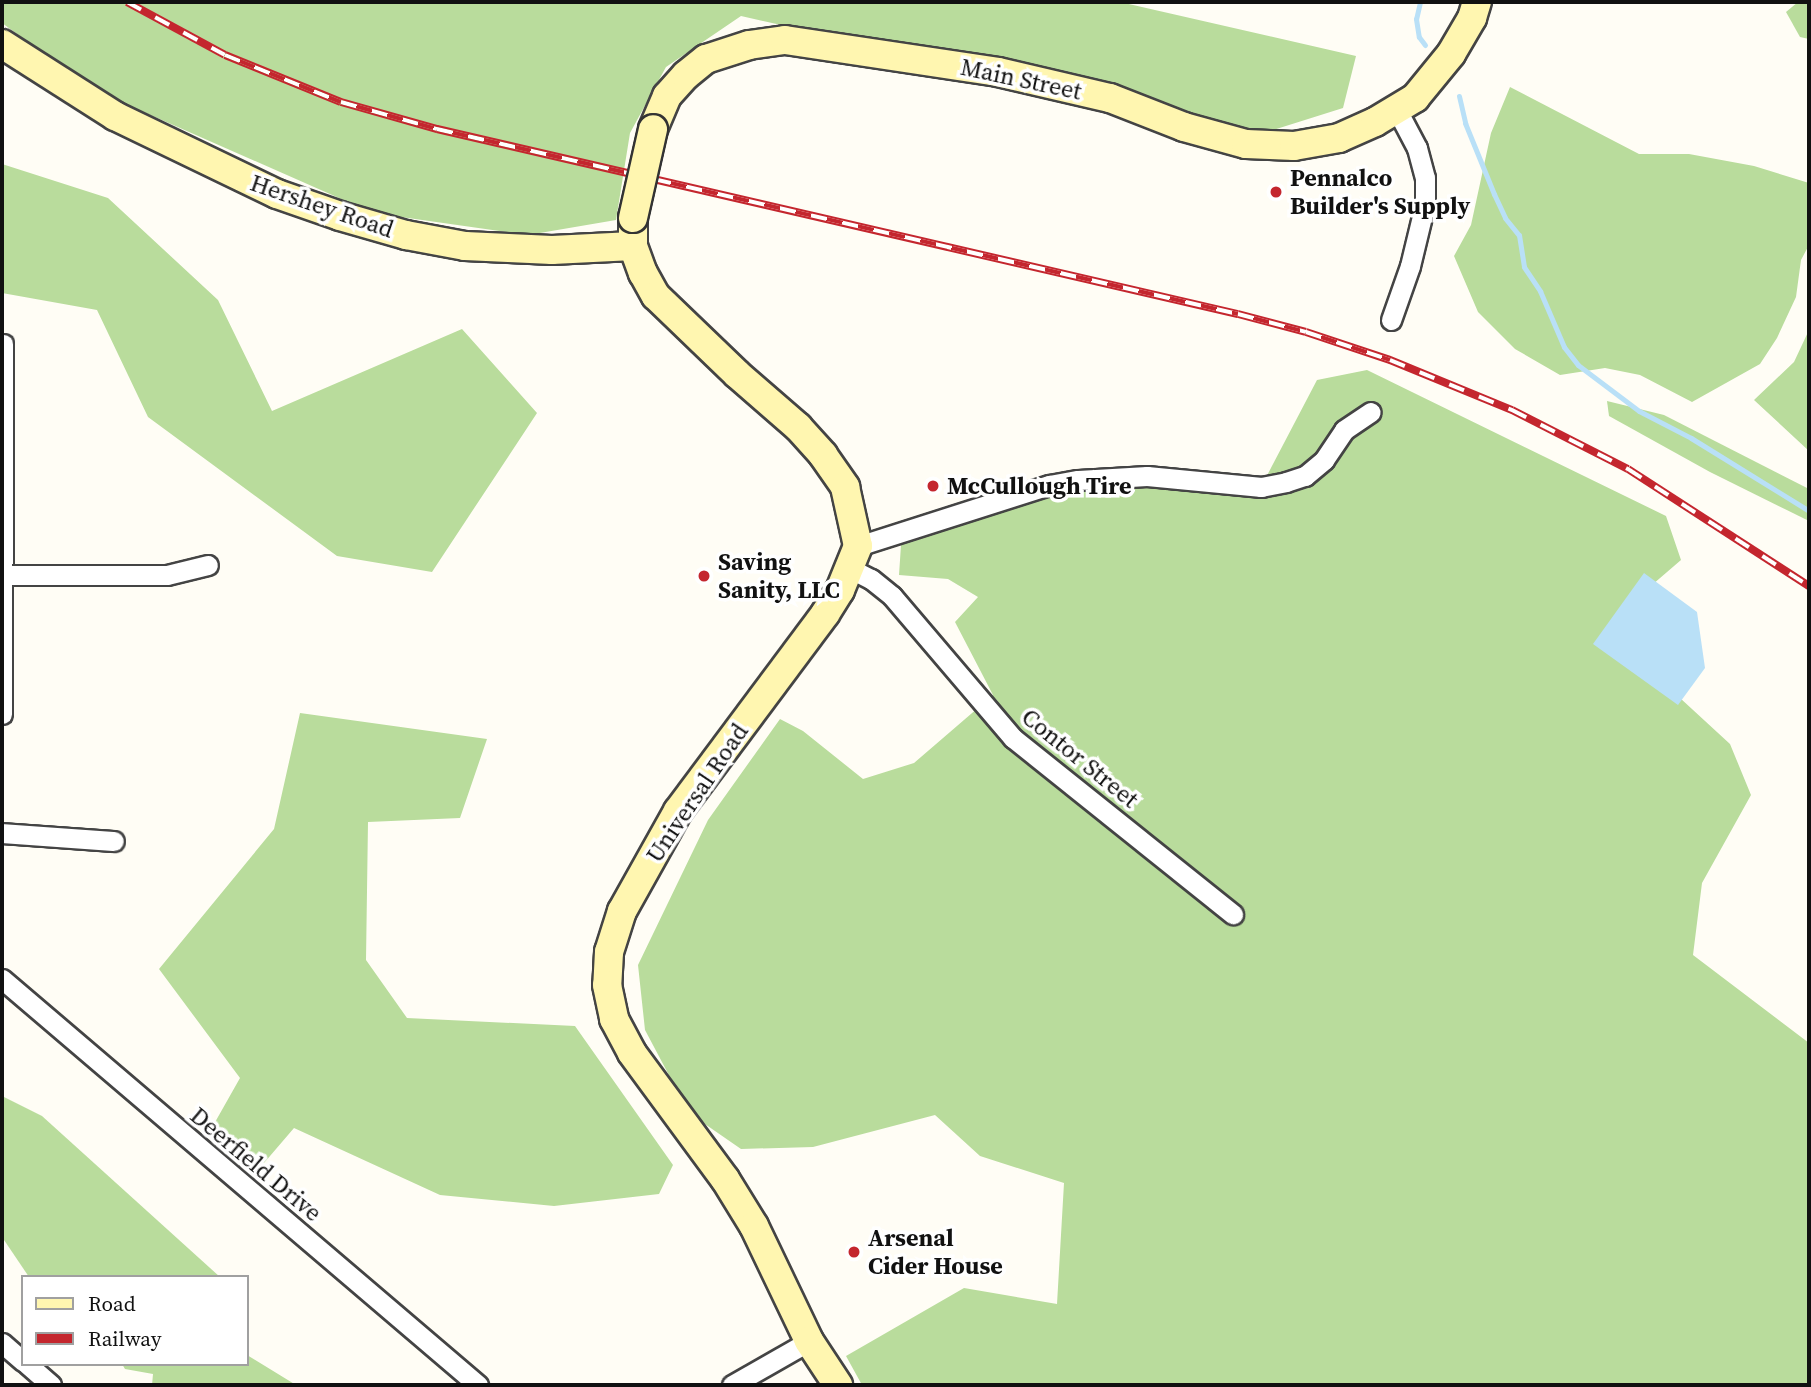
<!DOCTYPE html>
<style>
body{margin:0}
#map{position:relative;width:1811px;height:1387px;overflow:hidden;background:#fffdf5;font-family:"Source Serif 4",serif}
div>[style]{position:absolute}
.forest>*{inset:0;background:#b9dc9c}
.water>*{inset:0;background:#b9e0f7}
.stream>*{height:5px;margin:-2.5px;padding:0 2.5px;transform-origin:2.5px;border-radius:2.5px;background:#b9e0f7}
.roads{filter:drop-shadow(2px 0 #444) drop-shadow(-2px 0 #444) drop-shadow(0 2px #444) drop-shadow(0 -2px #444)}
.street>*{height:19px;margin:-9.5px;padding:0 9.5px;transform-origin:9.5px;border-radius:9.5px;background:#fff}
.secondary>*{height:28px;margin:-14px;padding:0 14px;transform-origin:14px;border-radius:14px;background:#fff6b0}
.rail>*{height:8px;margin-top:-4px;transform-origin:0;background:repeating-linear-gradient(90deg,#fff 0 16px,#c4262e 0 32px);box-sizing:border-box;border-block:2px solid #c4262e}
.bridges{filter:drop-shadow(2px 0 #333) drop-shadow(-2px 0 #333) drop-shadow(0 2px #333) drop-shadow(0 -2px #333)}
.secondary-bridge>*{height:28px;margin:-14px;padding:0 14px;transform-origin:14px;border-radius:14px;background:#fff6b0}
.dots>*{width:19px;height:19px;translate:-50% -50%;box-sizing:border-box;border:4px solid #fff;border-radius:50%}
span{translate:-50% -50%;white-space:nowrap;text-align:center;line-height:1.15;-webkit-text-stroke:7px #fff;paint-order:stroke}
.street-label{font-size:24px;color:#111}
.poi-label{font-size:24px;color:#111;font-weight:700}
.left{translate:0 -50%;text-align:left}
.frame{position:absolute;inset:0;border:4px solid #111;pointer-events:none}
.legend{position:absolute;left:21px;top:1275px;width:228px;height:91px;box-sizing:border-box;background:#fff;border:2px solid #a0a0a0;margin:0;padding:9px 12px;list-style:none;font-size:21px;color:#111}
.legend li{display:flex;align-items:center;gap:14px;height:35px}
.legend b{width:35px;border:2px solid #a0a0a0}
</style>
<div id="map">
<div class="forest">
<div style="clip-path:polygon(2px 2px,1120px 2px,1356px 56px,1343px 108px,1264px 133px,741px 16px,666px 67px,630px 133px,616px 220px,528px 235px,373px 213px,96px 91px,2px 23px)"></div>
<div style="clip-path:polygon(1798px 2px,1809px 2px,1809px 39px,1800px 37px,1786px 12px)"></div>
<div style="clip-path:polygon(1510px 87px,1639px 154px,1689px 154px,1754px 166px,1809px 183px,1809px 245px,1801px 260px,1796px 297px,1777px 338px,1760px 364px,1692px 402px,1640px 375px,1605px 368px,1560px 375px,1515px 349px,1478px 312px,1454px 256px,1471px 225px,1491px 133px)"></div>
<div style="clip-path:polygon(2px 164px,108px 198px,218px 300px,272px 411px,462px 329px,537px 413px,432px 572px,337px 556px,148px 417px,97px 310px,2px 293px)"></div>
<div style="clip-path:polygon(1809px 330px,1809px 451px,1754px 400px,1794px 362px)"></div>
<div style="clip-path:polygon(1367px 370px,1666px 516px,1681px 560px,1631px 603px,1617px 640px,1730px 744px,1751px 795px,1702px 883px,1693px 955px,1809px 1043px,1809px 1385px,862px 1385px,846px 1356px,964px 1288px,1057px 1304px,1064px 1183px,980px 1156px,935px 1115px,813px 1147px,741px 1149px,689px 1113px,645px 1030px,638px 965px,708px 820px,780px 719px,803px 731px,863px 779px,914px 763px,993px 695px,955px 622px,978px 597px,948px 579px,899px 575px,901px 545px,1097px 470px,1261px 487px,1317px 380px)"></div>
<div style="clip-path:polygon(1607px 401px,1664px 415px,1809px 489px,1809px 521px,1710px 472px,1609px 416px)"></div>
<div style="clip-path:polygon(300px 713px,487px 739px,460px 818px,368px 822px,366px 960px,407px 1018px,575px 1026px,673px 1165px,659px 1194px,554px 1206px,440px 1195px,294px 1128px,264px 1163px,214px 1124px,240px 1078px,159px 969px,274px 829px)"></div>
<div style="clip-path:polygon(2px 1096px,42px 1116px,220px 1277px,29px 1277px,2px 1237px)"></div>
<div style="clip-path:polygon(247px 1355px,296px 1385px,152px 1385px,153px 1374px,125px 1369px,122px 1364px,247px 1364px)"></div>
</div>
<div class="water">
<div style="clip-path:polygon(1644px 573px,1697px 612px,1705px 668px,1678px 705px,1593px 644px)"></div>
</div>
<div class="stream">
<div style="left:1420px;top:2px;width:17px;rotate:103deg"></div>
<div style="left:1416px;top:19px;width:18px;rotate:81deg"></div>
<div style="left:1419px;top:37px;width:10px;rotate:53deg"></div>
<div style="left:1459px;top:96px;width:28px;rotate:77deg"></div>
<div style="left:1465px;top:123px;width:77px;rotate:67.8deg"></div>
<div style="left:1494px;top:194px;width:26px;rotate:65deg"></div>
<div style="left:1505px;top:218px;width:22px;rotate:51deg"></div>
<div style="left:1519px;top:235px;width:32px;rotate:81deg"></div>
<div style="left:1524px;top:267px;width:29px;rotate:56deg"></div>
<div style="left:1540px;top:291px;width:61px;rotate:66.8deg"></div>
<div style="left:1564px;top:347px;width:23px;rotate:52deg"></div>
<div style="left:1578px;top:365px;width:76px;rotate:37deg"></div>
<div style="left:1639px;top:411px;width:59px;rotate:27.4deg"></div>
<div style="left:1691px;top:438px;width:139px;rotate:31.7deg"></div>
</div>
<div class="roads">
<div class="street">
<div style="left:1391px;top:320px;width:57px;rotate:-70.6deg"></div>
<div style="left:1410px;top:266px;width:64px;rotate:-76.4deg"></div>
<div style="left:1425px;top:204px;width:26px;rotate:-90deg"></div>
<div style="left:1425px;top:178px;width:31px;rotate:-105deg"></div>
<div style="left:1417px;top:148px;width:43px;rotate:-117.8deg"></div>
<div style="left:858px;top:546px;width:201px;rotate:-17.7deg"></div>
<div style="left:1049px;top:485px;width:29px;rotate:-10deg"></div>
<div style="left:1078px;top:480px;width:69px;rotate:-3.3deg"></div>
<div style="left:1147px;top:476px;width:115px;rotate:5.5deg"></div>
<div style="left:1261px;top:487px;width:25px;rotate:-11deg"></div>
<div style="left:1286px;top:482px;width:20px;rotate:-18deg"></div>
<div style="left:1305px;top:476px;width:25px;rotate:-40deg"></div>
<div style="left:1324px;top:460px;width:36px;rotate:-56deg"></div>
<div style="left:1344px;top:430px;width:32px;rotate:-34deg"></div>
<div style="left:851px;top:569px;width:22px;rotate:27deg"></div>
<div style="left:871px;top:579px;width:27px;rotate:39deg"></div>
<div style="left:892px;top:596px;width:187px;rotate:49.6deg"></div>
<div style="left:1013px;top:738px;width:282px;rotate:38.7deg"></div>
<div style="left:5px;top:575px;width:162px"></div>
<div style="left:167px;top:575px;width:42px;rotate:-13.7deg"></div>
<div style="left:2px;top:714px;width:370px;rotate:-89.8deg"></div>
<div style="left:2px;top:833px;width:112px;rotate:4.1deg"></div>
<div style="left:2px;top:979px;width:626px;rotate:40.46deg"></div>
<div style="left:2px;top:1343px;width:28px;rotate:41deg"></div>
<div style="left:27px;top:1364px;width:32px;rotate:41deg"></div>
<div style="left:732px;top:1385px;width:89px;rotate:-29.7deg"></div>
</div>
<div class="secondary">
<div style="left:2px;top:44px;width:134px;rotate:32.5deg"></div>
<div style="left:115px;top:116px;width:180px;rotate:25.7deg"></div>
<div style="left:277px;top:194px;width:67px;rotate:19.2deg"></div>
<div style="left:340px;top:216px;width:69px;rotate:16.1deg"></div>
<div style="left:406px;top:235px;width:60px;rotate:10.6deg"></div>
<div style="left:465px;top:246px;width:87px;rotate:2.6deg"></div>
<div style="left:552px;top:250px;width:81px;rotate:-2.8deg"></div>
<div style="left:653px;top:129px;width:36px;rotate:-67deg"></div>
<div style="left:667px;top:96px;width:28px;rotate:-48deg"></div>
<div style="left:686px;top:75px;width:26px;rotate:-39deg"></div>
<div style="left:706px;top:59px;width:45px;rotate:-18deg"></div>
<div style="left:749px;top:45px;width:36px;rotate:-8deg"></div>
<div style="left:785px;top:40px;width:215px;rotate:8.5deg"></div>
<div style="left:998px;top:72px;width:115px;rotate:13.1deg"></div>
<div style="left:1110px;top:98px;width:79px;rotate:21.4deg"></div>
<div style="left:1184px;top:127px;width:64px;rotate:15.3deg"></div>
<div style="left:1246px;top:144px;width:48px;rotate:2.4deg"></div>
<div style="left:1294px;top:146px;width:46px;rotate:-10.1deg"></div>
<div style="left:1339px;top:138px;width:39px;rotate:-24deg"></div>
<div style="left:1375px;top:122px;width:47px;rotate:-31deg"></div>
<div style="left:1415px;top:98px;width:57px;rotate:-50.7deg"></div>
<div style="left:1451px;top:54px;width:42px;rotate:-59.7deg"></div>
<div style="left:1472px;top:18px;width:17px;rotate:-73deg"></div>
<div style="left:633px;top:218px;width:28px;rotate:90deg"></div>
<div style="left:633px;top:246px;width:29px;rotate:70deg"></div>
<div style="left:643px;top:273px;width:26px;rotate:61deg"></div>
<div style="left:656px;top:296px;width:112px;rotate:43.9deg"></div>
<div style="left:737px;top:374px;width:81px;rotate:41deg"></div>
<div style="left:798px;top:427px;width:38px;rotate:48deg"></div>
<div style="left:823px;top:455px;width:39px;rotate:55deg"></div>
<div style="left:845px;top:487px;width:60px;rotate:77.6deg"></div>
<div style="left:858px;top:546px;width:48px;rotate:112.2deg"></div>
<div style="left:840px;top:590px;width:28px;rotate:122deg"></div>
<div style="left:825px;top:614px;width:246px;rotate:126.7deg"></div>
<div style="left:678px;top:811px;width:115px;rotate:119.2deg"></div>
<div style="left:622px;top:911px;width:43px;rotate:107.6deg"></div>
<div style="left:609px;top:952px;width:33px;rotate:93deg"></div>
<div style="left:607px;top:985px;width:35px;rotate:78deg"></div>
<div style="left:614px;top:1019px;width:38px;rotate:62deg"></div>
<div style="left:632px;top:1053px;width:157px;rotate:53.6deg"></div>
<div style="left:725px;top:1179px;width:55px;rotate:58.3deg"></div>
<div style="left:754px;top:1226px;width:127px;rotate:64.4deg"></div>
<div style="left:809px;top:1341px;width:53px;rotate:56.6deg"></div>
</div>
</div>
<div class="rail">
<div style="left:127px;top:2px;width:111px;rotate:28.4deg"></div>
<div style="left:225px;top:55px;width:125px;rotate:22.1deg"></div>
<div style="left:341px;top:102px;width:100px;rotate:15.7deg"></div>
<div style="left:437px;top:129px;width:822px;rotate:13.01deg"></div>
<div style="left:1238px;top:314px;width:70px;rotate:14.8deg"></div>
<div style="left:1306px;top:332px;width:89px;rotate:18.4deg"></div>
<div style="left:1390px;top:360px;width:132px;rotate:22.3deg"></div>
<div style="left:1512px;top:410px;width:130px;rotate:27deg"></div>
<div style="left:1628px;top:469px;width:216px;rotate:32.9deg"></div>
</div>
<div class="bridges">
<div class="secondary-bridge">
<div style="left:633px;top:218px;width:91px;rotate:-77.3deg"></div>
</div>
</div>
<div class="dots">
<div style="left:1276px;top:192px;background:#c4262e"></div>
<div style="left:933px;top:486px;background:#c4262e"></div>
<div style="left:704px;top:576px;background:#c4262e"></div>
<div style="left:854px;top:1252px;background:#c4262e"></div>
</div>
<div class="street-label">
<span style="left:1021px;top:79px;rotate:12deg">Main Street</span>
<span style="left:322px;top:206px;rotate:19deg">Hershey Road</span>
<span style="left:1080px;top:758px;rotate:39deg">Contor Street</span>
<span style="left:697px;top:793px;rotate:-56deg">Universal Road</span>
<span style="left:256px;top:1164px;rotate:40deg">Deerfield Drive</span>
</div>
<div class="poi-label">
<span class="left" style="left:1290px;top:192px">Pennalco<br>Builder's Supply</span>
<span class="left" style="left:947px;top:486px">McCullough Tire</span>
<span class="left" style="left:718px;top:576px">Saving<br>Sanity, LLC</span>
<span class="left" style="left:868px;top:1252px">Arsenal<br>Cider House</span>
</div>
<div class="frame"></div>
<ul class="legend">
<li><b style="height:9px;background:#fff6b0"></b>Road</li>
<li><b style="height:9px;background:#c4262e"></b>Railway</li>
</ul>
</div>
